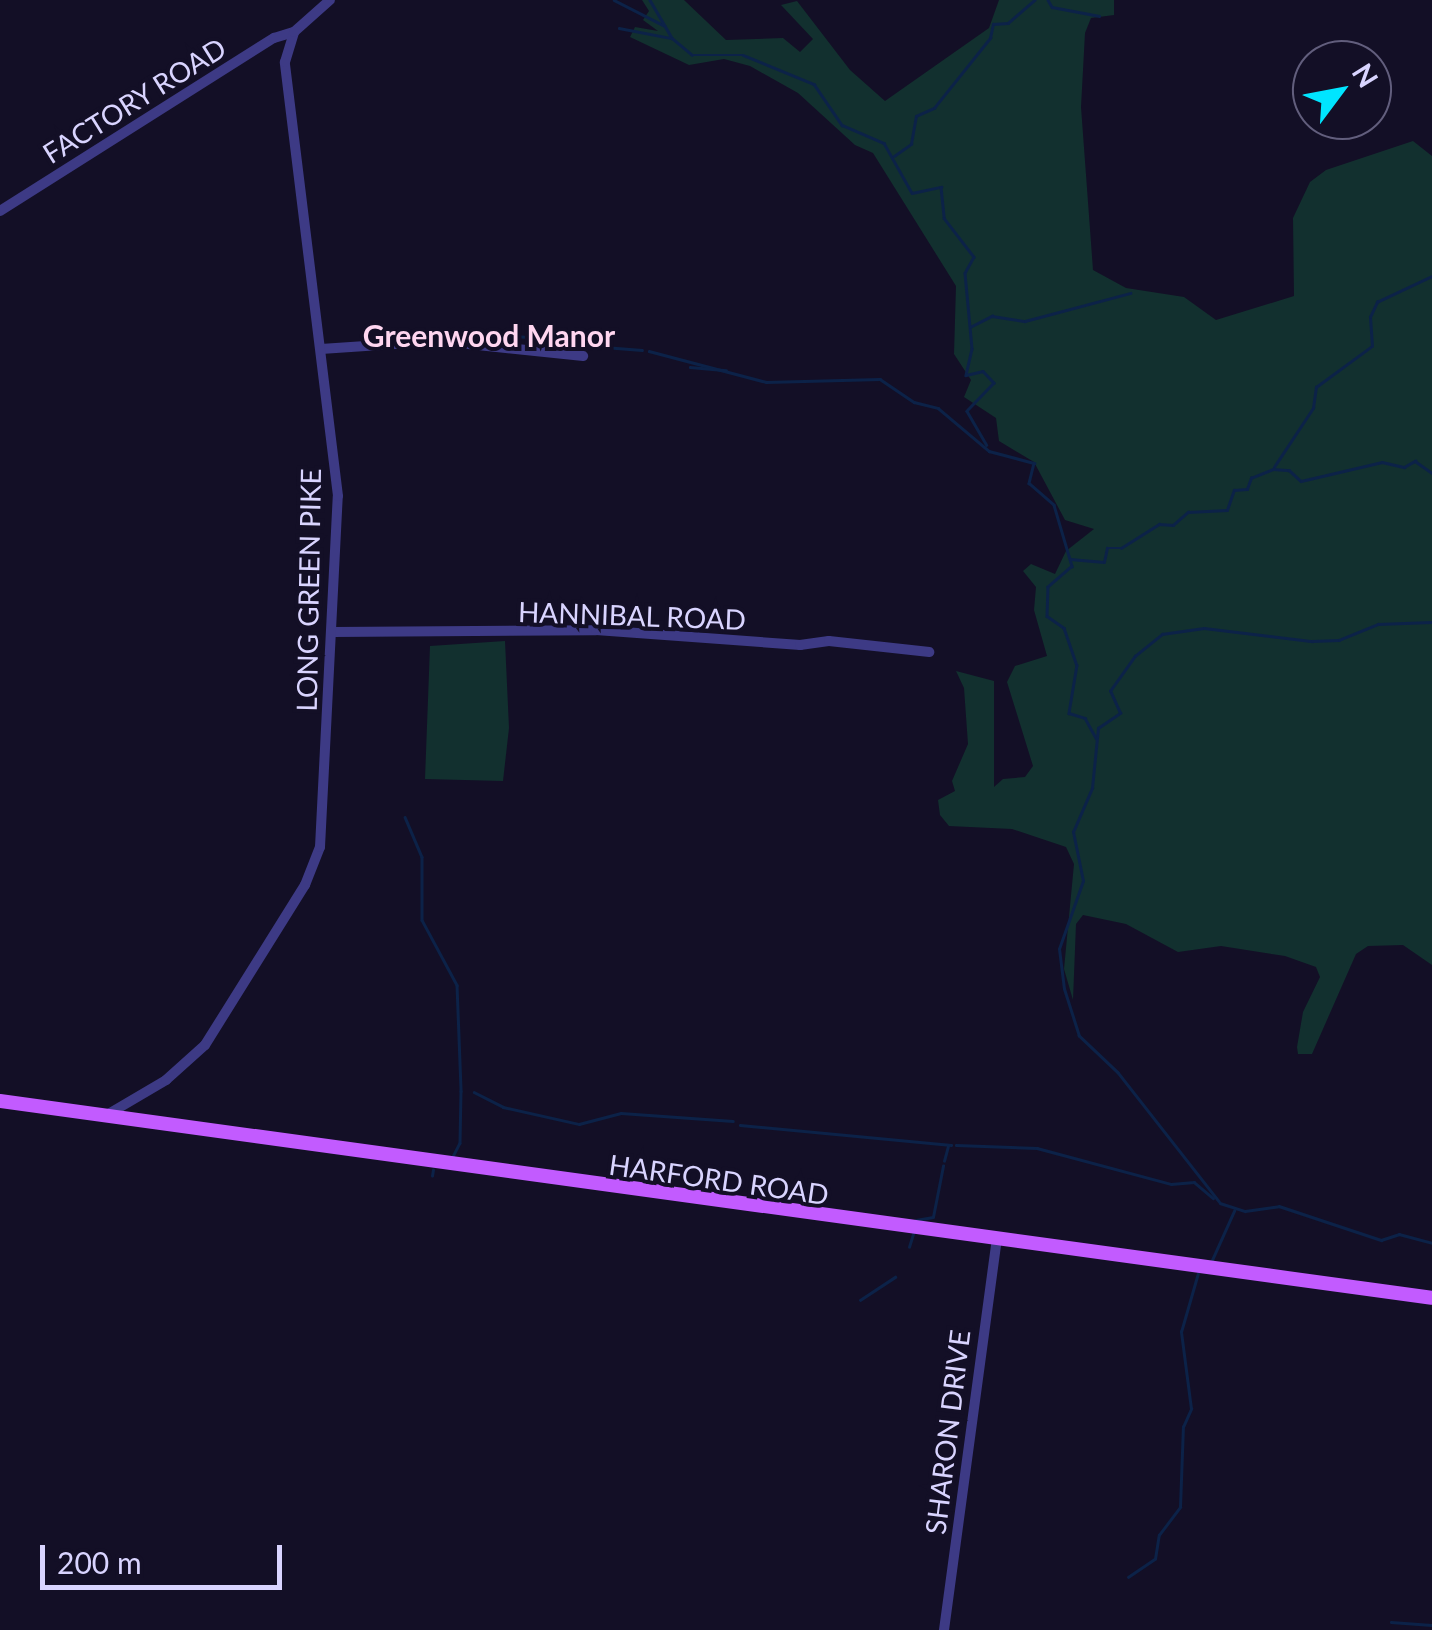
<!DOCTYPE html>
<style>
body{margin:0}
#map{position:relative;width:1432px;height:1630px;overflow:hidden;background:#130f26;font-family:Lato,sans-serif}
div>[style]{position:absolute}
.green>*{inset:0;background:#12302f}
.stream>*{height:2.5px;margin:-1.25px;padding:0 1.25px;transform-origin:1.25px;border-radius:1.25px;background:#0c2248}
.minor>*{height:10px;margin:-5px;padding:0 5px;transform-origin:5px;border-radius:5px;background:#3d3a85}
.major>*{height:14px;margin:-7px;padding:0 7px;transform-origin:7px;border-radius:7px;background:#c25bff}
span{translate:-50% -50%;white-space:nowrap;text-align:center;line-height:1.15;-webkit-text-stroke:8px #130f26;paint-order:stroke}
.street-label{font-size:28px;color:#d9d4ff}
.neighbourhood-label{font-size:30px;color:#ffd6f0;font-weight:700}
.north{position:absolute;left:1292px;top:40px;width:100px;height:100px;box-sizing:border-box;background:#130f26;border:2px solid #625e7d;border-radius:50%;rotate:58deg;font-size:28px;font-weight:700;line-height:40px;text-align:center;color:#d9d4ff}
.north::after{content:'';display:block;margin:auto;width:35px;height:45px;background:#00e5ff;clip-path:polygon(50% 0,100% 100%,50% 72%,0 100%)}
.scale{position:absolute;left:40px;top:1545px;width:242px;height:45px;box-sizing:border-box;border:5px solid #d9d4ff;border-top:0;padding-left:12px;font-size:30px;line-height:35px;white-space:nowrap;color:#d9d4ff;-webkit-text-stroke:8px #130f26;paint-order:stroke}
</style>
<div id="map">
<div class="green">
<div style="clip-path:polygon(642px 0,684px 0,726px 40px,783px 38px,800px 52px,813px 39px,781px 5px,797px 1px,850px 70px,885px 101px,989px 28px,999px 0,1114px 0,1114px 15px,1091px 18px,1085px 33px,1081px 107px,1093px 270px,1126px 288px,1184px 297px,1216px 320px,1294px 296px,1293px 218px,1310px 182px,1326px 170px,1413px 141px,1432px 156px,1432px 965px,1403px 945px,1368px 946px,1356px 954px,1312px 1054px,1298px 1054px,1297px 1047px,1303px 1012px,1320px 977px,1316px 967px,1285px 956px,1221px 946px,1178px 952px,1126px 924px,1083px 915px,1076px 924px,1073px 1000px,1064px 969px,1074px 864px,1066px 847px,1012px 829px,949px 826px,940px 815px,938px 800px,955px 791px,952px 781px,968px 744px,964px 688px,956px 671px,994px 681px,994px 787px,1003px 779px,1025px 777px,1033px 766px,1007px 682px,1015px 666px,1047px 656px,1034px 610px,1036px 587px,1023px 571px,1031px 564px,1055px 574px,1066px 551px,1094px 529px,1065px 520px,1034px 462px,999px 441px,996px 418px,964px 397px,971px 380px,954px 354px,956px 286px,873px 153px,855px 145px,798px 93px,750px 66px,724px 59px,689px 65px,630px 37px,635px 27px,658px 31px,643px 20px,649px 11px)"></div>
<div style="clip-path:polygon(505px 641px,509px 728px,503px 781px,425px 779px,430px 646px)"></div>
</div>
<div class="stream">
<div style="left:614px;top:0;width:57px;rotate:27deg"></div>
<div style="left:650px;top:0;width:44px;rotate:59.9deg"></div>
<div style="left:672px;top:38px;width:26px;rotate:40deg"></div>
<div style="left:692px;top:55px;width:51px"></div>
<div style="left:743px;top:55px;width:77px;rotate:22.2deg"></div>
<div style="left:814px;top:84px;width:50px;rotate:55.7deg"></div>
<div style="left:842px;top:125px;width:46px;rotate:23.2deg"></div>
<div style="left:884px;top:143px;width:57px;rotate:60.8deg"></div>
<div style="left:912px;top:193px;width:30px;rotate:-12deg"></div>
<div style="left:941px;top:187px;width:31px;rotate:84deg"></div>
<div style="left:944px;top:218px;width:49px;rotate:52.4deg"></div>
<div style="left:974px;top:257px;width:18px;rotate:119deg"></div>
<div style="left:965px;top:273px;width:76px;rotate:84.7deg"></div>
<div style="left:972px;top:349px;width:27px;rotate:103deg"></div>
<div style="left:966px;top:375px;width:17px;rotate:-13deg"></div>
<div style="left:983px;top:371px;width:16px;rotate:47deg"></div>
<div style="left:994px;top:383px;width:39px;rotate:134deg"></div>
<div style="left:967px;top:411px;width:39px;rotate:60deg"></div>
<div style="left:1048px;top:0;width:8px;rotate:60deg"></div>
<div style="left:1052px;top:7px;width:48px;rotate:10.8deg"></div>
<div style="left:619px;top:28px;width:53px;rotate:10.9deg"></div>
<div style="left:894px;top:156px;width:21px;rotate:-35deg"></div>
<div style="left:911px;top:144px;width:28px;rotate:-80deg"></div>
<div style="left:916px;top:116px;width:20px;rotate:-24deg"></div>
<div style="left:934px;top:108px;width:90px;rotate:-51.3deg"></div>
<div style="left:990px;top:38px;width:14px;rotate:-78deg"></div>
<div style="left:993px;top:24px;width:15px;rotate:-4deg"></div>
<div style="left:1008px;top:23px;width:35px;rotate:-41deg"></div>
<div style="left:970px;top:327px;width:25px;rotate:-27deg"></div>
<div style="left:992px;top:316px;width:33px;rotate:9deg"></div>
<div style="left:1025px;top:321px;width:109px;rotate:-14.9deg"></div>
<div style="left:486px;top:334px;width:55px;rotate:4.2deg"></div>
<div style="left:434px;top:336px;width:39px;rotate:-3deg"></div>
<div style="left:546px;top:339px;width:40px;rotate:8.5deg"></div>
<div style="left:591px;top:346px;width:51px;rotate:4.5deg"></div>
<div style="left:649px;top:351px;width:121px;rotate:14.8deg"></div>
<div style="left:766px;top:382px;width:114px;rotate:-1.5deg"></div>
<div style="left:880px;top:379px;width:41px;rotate:34.1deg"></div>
<div style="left:914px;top:402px;width:25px;rotate:14deg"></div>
<div style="left:938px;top:408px;width:67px;rotate:40.1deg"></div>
<div style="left:989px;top:451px;width:47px;rotate:14.9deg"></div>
<div style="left:1034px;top:463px;width:21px;rotate:104deg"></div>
<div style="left:1029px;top:483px;width:33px;rotate:41deg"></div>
<div style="left:1054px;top:505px;width:64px;rotate:73.6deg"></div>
<div style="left:1072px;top:566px;width:32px;rotate:139deg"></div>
<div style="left:1048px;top:587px;width:29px;rotate:92deg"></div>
<div style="left:1047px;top:616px;width:21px;rotate:35deg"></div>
<div style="left:1064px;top:628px;width:39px;rotate:71deg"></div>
<div style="left:1077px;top:665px;width:49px;rotate:99.5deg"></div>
<div style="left:1069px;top:713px;width:17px;rotate:17deg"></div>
<div style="left:1085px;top:718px;width:23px;rotate:61deg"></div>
<div style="left:690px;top:367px;width:36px;rotate:5deg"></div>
<div style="left:1274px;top:467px;width:71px;rotate:-56.5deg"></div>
<div style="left:1313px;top:408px;width:21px;rotate:-82deg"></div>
<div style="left:1316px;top:387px;width:69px;rotate:-36.2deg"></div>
<div style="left:1372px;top:346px;width:29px;rotate:-94deg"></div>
<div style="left:1370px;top:317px;width:17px;rotate:-65deg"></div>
<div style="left:1377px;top:302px;width:61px;rotate:-25.3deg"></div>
<div style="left:1070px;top:559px;width:34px;rotate:5deg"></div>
<div style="left:1104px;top:562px;width:14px;rotate:-78deg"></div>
<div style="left:1107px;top:548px;width:14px"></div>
<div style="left:1121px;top:548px;width:45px;rotate:-32.3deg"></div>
<div style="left:1159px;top:524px;width:14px;rotate:4deg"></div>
<div style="left:1173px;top:525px;width:20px;rotate:-41deg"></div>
<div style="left:1188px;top:512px;width:39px;rotate:-3deg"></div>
<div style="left:1227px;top:510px;width:21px;rotate:-71deg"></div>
<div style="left:1234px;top:490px;width:13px;rotate:-4deg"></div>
<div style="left:1247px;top:489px;width:12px;rotate:-70deg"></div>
<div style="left:1251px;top:478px;width:24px;rotate:-22deg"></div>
<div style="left:1273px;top:469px;width:16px;rotate:4deg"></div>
<div style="left:1289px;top:470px;width:16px;rotate:43deg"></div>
<div style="left:1301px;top:481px;width:83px;rotate:-13.2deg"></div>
<div style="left:1382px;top:462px;width:23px;rotate:13deg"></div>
<div style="left:1404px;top:467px;width:13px;rotate:-29deg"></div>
<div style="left:1415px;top:461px;width:21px;rotate:35deg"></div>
<div style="left:405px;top:817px;width:43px;rotate:67deg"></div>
<div style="left:422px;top:857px;width:63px;rotate:90deg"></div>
<div style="left:422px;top:920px;width:74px;rotate:61.7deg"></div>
<div style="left:457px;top:985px;width:106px;rotate:87.8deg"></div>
<div style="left:461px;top:1091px;width:52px;rotate:91.1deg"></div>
<div style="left:460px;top:1143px;width:16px;rotate:117deg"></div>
<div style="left:474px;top:1092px;width:33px;rotate:27deg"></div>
<div style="left:503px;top:1107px;width:78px;rotate:12.6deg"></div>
<div style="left:579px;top:1124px;width:43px;rotate:-14.7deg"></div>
<div style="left:621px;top:1113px;width:112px;rotate:4.1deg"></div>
<div style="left:740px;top:1125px;width:212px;rotate:5.4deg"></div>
<div style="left:956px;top:1145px;width:81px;rotate:2.1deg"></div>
<div style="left:1037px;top:1148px;width:139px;rotate:15deg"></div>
<div style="left:1171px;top:1184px;width:23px;rotate:-5deg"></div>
<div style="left:1194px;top:1182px;width:25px;rotate:40deg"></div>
<div style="left:944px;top:1161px;width:16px;rotate:-75deg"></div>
<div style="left:432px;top:1176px;width:6px;rotate:-81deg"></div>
<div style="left:1219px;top:1202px;width:164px;rotate:-128.1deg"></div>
<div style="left:1118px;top:1073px;width:54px;rotate:-136.5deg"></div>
<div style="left:1079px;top:1036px;width:49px;rotate:-107.7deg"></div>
<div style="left:1064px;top:989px;width:40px;rotate:-97.1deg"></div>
<div style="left:1059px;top:949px;width:72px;rotate:-70.6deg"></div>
<div style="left:1083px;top:881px;width:50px;rotate:-101.5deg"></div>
<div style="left:1073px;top:832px;width:48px;rotate:-66.6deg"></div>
<div style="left:1092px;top:788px;width:60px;rotate:-84.3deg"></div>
<div style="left:1098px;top:728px;width:27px;rotate:-34deg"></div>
<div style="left:1120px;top:713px;width:24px;rotate:-114deg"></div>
<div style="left:1110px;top:691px;width:43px;rotate:-54.5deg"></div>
<div style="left:1135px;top:656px;width:35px;rotate:-39deg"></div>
<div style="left:1162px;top:634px;width:42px;rotate:-8.1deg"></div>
<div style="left:1204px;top:628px;width:109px;rotate:6.9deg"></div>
<div style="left:1312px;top:641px;width:27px;rotate:-2deg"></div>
<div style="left:1339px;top:640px;width:42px;rotate:-22.3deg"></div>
<div style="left:1378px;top:624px;width:54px;rotate:-2.1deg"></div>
<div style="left:1220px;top:1203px;width:26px;rotate:18deg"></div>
<div style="left:1245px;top:1211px;width:34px;rotate:-8deg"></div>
<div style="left:1279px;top:1206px;width:108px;rotate:18.4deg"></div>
<div style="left:1381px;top:1240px;width:19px;rotate:-18deg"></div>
<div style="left:1399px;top:1234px;width:34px;rotate:15deg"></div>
<div style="left:916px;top:1220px;width:17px;rotate:-10deg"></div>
<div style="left:933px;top:1217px;width:52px;rotate:-78.9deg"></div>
<div style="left:909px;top:1247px;width:14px;rotate:-73deg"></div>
<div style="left:1212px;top:1260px;width:54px;rotate:-65.8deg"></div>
<div style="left:860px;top:1300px;width:42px;rotate:-33.3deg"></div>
<div style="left:1128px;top:1577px;width:32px;rotate:-34deg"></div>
<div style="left:1155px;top:1559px;width:24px;rotate:-81deg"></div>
<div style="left:1159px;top:1535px;width:35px;rotate:-53deg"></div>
<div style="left:1180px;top:1507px;width:80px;rotate:-87.9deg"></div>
<div style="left:1183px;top:1427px;width:20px;rotate:-66deg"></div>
<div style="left:1191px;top:1409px;width:78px;rotate:-97.4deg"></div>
<div style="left:1181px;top:1332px;width:61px;rotate:-73.9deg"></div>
<div style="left:1391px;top:1622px;width:41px;rotate:4.2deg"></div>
</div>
<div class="minor">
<div style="left:0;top:211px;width:324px;rotate:-32.3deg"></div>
<div style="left:274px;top:38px;width:21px;rotate:-17deg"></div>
<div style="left:321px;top:349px;width:119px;rotate:-3.8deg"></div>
<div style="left:440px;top:341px;width:144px;rotate:6deg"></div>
<div style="left:333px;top:632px;width:263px;rotate:-0.4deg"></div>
<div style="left:596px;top:630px;width:205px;rotate:4.2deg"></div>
<div style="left:800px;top:645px;width:29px;rotate:-8deg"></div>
<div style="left:829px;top:641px;width:101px;rotate:6.3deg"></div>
<div style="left:105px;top:1116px;width:71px;rotate:-30.5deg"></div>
<div style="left:166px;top:1080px;width:52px;rotate:-41.9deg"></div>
<div style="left:205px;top:1045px;width:189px;rotate:-58deg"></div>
<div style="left:305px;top:885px;width:41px;rotate:-68.5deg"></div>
<div style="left:320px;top:847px;width:351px;rotate:-87.1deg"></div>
<div style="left:338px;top:496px;width:437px;rotate:-97deg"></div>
<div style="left:285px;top:62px;width:31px;rotate:-73deg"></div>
<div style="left:294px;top:32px;width:48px;rotate:-41.6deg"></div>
<div style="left:944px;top:1630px;width:394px;rotate:-82.3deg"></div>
</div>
<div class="major">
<div style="left:0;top:1101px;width:1445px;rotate:7.83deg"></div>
</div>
<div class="street-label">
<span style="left:134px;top:100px;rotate:-32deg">FACTORY ROAD</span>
<span style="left:308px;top:590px;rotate:-89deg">LONG GREEN PIKE</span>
<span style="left:632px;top:615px;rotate:2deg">HANNIBAL ROAD</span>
<span style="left:719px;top:1179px;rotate:8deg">HARFORD ROAD</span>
<span style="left:947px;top:1432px;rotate:-83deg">SHARON DRIVE</span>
</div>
<div class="neighbourhood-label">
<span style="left:489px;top:335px">Greenwood Manor</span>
</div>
<div class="north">N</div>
<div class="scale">200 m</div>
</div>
